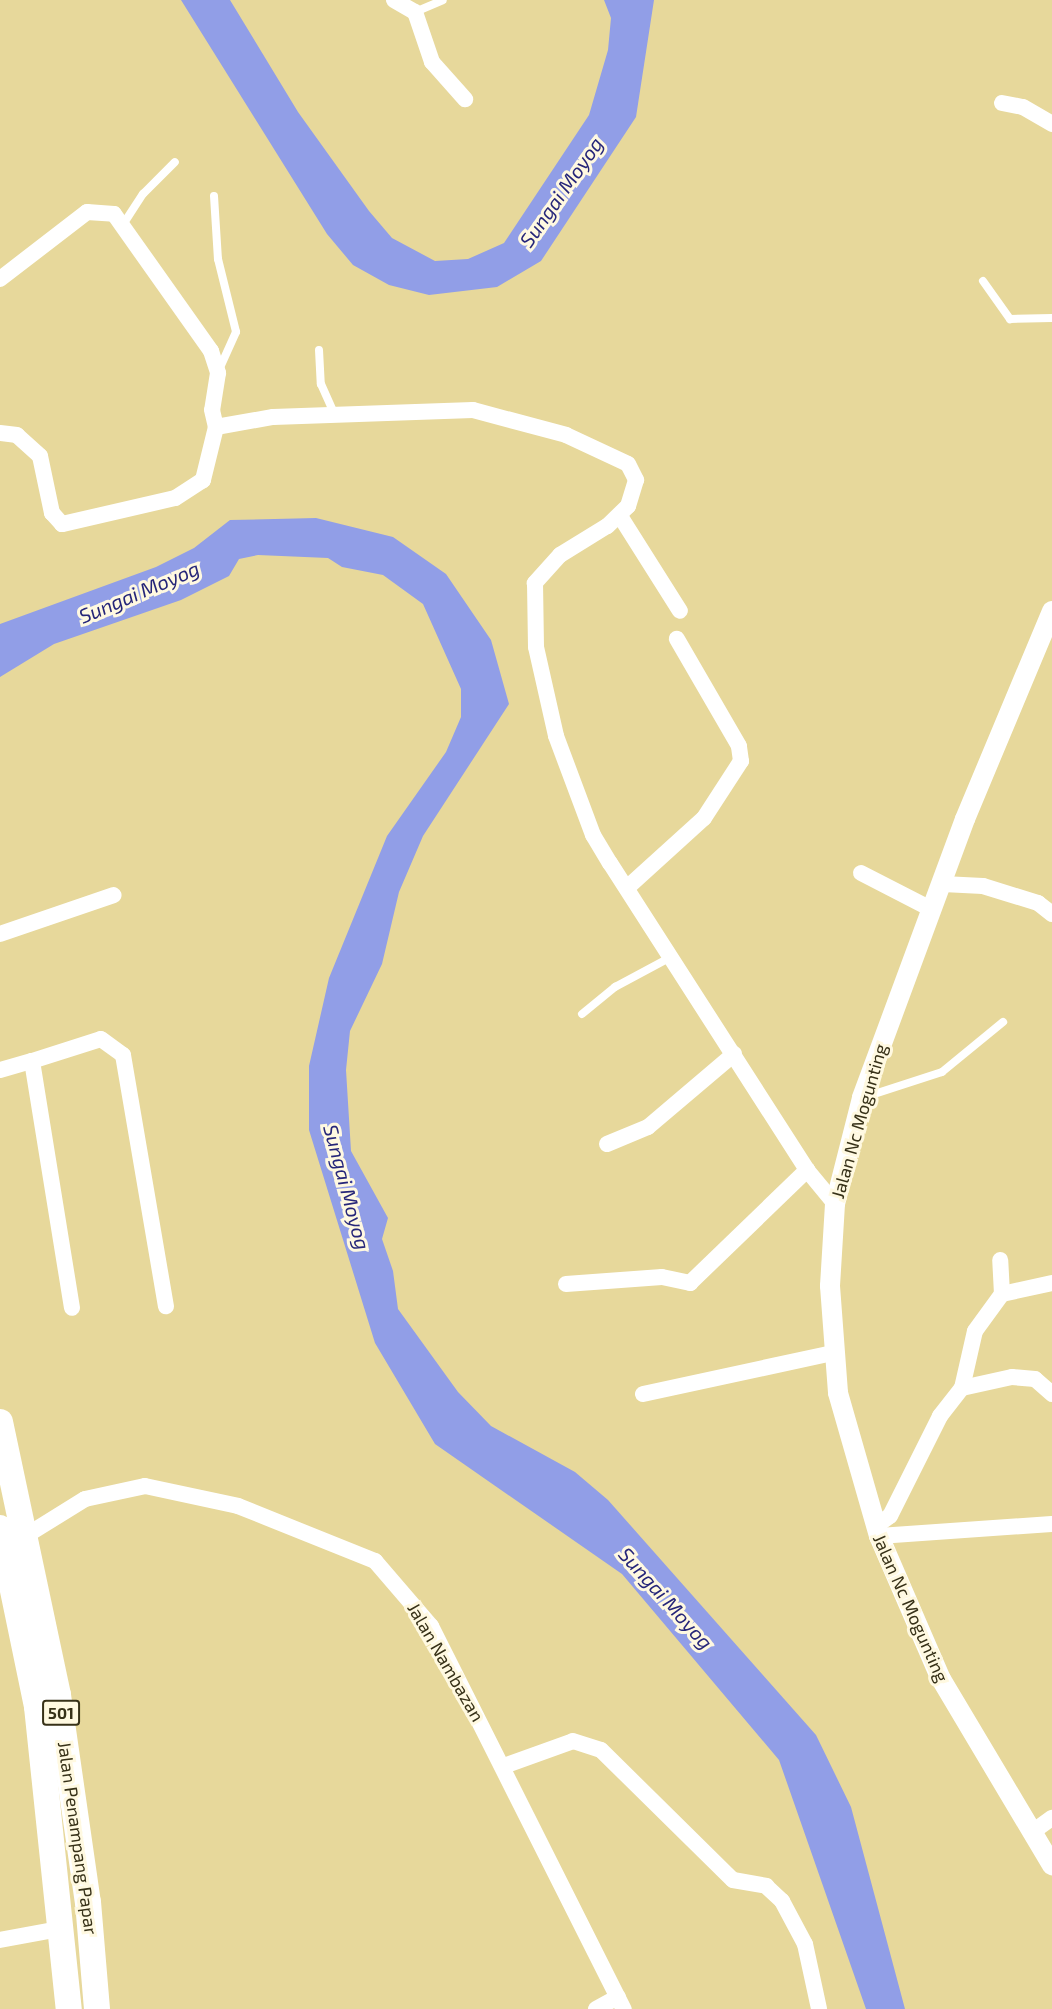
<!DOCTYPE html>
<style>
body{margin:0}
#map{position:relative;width:1052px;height:2009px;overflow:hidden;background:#e7d89b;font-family:"Exo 2",sans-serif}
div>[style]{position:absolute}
.water>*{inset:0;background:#919ee7}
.service>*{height:8px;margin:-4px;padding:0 4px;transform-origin:4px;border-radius:4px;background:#fff}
.minor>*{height:16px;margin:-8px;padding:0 8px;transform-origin:8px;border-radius:8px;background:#fff}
.tertiary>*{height:20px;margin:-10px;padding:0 10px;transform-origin:10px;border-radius:10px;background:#fff}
.primary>*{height:26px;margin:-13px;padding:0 13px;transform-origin:13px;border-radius:13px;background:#fff}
span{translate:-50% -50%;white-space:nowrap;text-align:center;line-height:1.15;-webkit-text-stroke:6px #fff9e1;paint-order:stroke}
.shield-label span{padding:2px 4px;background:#fff9e1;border:2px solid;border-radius:4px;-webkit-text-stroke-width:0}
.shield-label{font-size:16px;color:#373118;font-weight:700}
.street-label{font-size:18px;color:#373118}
.water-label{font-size:20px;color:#262679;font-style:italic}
</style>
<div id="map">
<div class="water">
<div style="clip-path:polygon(181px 0,230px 0,298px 112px,369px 211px,392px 238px,435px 261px,468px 259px,504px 243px,589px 115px,608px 50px,611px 18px,604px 0,654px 0,636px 117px,541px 261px,497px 287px,429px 295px,389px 285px,353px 265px,327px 234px)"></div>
<div style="clip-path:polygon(316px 518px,393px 537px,446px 574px,491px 640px,509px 704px,423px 836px,399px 892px,382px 964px,350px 1031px,346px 1070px,351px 1151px,388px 1218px,382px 1239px,393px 1271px,398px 1309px,458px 1392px,491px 1426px,575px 1472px,608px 1500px,816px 1735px,851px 1807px,905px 2009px,866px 2009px,779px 1760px,622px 1574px,435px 1444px,375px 1343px,309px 1130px,309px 1066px,329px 978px,387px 836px,446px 752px,461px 717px,461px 689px,423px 604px,383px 575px,342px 567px,328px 558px,258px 555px,239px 559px,229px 576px,181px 600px,54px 644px,0 677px,0 624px,156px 567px,194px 548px,230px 520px)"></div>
</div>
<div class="service">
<div style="left:415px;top:12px;width:30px;rotate:-23deg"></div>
<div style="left:214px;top:196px;width:63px;rotate:86.4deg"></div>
<div style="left:218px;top:259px;width:75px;rotate:76.1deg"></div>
<div style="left:236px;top:332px;width:44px;rotate:114.2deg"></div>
<div style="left:124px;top:223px;width:35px;rotate:-57deg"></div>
<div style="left:143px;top:194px;width:45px;rotate:-45deg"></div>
<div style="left:983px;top:281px;width:47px;rotate:54.6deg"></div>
<div style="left:1010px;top:319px;width:42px;rotate:-1.4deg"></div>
<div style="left:319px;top:350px;width:34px;rotate:87deg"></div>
<div style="left:321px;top:384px;width:35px;rotate:66deg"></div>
<div style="left:582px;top:1014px;width:43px;rotate:-39.3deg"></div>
<div style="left:615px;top:987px;width:64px;rotate:-28.2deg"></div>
<div style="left:865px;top:1097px;width:81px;rotate:-18deg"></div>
<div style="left:942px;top:1072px;width:79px;rotate:-39.3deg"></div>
</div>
<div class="minor">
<div style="left:394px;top:0;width:24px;rotate:30deg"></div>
<div style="left:415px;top:12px;width:53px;rotate:71.2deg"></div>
<div style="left:432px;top:62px;width:50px;rotate:48.3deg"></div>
<div style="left:1002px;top:103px;width:21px;rotate:11deg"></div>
<div style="left:1023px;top:107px;width:34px;rotate:30deg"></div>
<div style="left:0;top:279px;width:110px;rotate:-37.6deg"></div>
<div style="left:87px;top:212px;width:27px;rotate:4deg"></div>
<div style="left:114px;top:214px;width:168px;rotate:54.7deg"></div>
<div style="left:211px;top:351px;width:23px;rotate:72deg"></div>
<div style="left:218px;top:373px;width:37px;rotate:99deg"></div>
<div style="left:212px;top:410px;width:17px;rotate:77deg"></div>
<div style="left:216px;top:427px;width:55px;rotate:103.8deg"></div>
<div style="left:203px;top:480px;width:33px;rotate:147deg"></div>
<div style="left:175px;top:498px;width:116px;rotate:167deg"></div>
<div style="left:62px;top:524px;width:15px;rotate:-132deg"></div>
<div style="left:52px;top:513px;width:58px;rotate:-101.9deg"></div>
<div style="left:40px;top:456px;width:31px;rotate:-138deg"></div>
<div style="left:17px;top:435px;width:17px;rotate:-173deg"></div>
<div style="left:216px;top:427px;width:58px;rotate:-10deg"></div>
<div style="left:273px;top:417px;width:200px;rotate:-2deg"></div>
<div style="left:473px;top:410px;width:96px;rotate:15deg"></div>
<div style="left:566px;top:435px;width:68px;rotate:25.1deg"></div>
<div style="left:628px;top:464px;width:18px;rotate:63deg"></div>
<div style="left:636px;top:480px;width:27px;rotate:107deg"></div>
<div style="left:628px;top:506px;width:29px;rotate:136deg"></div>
<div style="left:607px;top:526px;width:55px;rotate:148.3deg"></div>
<div style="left:560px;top:555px;width:38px;rotate:132deg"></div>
<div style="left:535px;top:583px;width:64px;rotate:89.1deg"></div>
<div style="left:536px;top:647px;width:91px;rotate:77.3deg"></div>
<div style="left:556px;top:736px;width:106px;rotate:69.5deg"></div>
<div style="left:593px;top:835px;width:33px;rotate:59deg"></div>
<div style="left:610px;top:863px;width:365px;rotate:57.3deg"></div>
<div style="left:807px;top:1170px;width:44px;rotate:50.5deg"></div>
<div style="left:620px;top:516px;width:112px;rotate:57.7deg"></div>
<div style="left:861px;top:873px;width:79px;rotate:27.2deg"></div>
<div style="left:943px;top:884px;width:40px;rotate:2.9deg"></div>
<div style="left:983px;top:886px;width:58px;rotate:17.2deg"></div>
<div style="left:1038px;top:903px;width:18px;rotate:38deg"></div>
<div style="left:629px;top:886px;width:101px;rotate:-42.2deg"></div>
<div style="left:704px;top:818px;width:68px;rotate:-57deg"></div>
<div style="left:741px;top:761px;width:15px;rotate:-98deg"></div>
<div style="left:739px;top:746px;width:124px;rotate:-120.1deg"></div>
<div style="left:0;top:934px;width:120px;rotate:-18.9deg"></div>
<div style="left:32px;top:1061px;width:72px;rotate:-17.7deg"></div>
<div style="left:101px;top:1039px;width:27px;rotate:36deg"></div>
<div style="left:123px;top:1055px;width:255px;rotate:80.3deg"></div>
<div style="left:0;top:1070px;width:33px;rotate:-16deg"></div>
<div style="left:32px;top:1061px;width:250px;rotate:80.8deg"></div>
<div style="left:607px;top:1144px;width:44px;rotate:-22.5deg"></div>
<div style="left:648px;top:1127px;width:113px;rotate:-40.3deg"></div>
<div style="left:566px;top:1284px;width:96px;rotate:-4.2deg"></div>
<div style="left:662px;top:1277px;width:29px;rotate:12deg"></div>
<div style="left:690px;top:1283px;width:163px;rotate:-44deg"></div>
<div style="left:1002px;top:1294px;width:51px;rotate:-12.4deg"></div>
<div style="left:962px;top:1388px;width:51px;rotate:-12.4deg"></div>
<div style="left:1012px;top:1377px;width:23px;rotate:5deg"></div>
<div style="left:1035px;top:1379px;width:23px;rotate:41deg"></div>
<div style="left:643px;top:1394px;width:194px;rotate:-12.2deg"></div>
<div style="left:876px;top:1526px;width:17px;rotate:-36deg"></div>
<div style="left:890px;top:1516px;width:112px;rotate:-63.4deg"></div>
<div style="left:940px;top:1416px;width:36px;rotate:-52deg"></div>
<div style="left:962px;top:1388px;width:58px;rotate:-77.2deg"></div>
<div style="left:975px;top:1331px;width:46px;rotate:-53.9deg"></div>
<div style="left:1002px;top:1294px;width:34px;rotate:-93deg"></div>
<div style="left:27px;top:1535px;width:68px;rotate:-31.8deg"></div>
<div style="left:85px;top:1499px;width:61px;rotate:-12.2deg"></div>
<div style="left:145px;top:1486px;width:95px;rotate:12.1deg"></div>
<div style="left:238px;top:1506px;width:148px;rotate:21.9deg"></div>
<div style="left:375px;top:1561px;width:86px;rotate:49.3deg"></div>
<div style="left:431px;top:1626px;width:429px;rotate:63.3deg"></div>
<div style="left:879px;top:1536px;width:173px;rotate:-4deg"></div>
<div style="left:504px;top:1766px;width:73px;rotate:-19.9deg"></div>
<div style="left:573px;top:1741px;width:29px;rotate:18deg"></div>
<div style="left:601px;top:1750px;width:185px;rotate:44.6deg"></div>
<div style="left:733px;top:1880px;width:34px;rotate:10deg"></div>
<div style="left:766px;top:1886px;width:22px;rotate:43deg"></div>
<div style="left:782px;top:1901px;width:49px;rotate:61.9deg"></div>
<div style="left:805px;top:1944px;width:66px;rotate:77.8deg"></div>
<div style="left:1031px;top:1833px;width:26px;rotate:-36deg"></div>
<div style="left:0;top:1940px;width:65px;rotate:-10.6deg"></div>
<div style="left:596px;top:2009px;width:25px;rotate:-29deg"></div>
</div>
<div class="tertiary">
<div style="left:1052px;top:611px;width:225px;rotate:112.7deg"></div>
<div style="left:965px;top:819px;width:297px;rotate:110.3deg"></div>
<div style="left:862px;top:1098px;width:109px;rotate:104.3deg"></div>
<div style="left:835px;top:1204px;width:82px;rotate:93.5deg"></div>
<div style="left:830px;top:1286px;width:107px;rotate:85.7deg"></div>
<div style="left:838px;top:1393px;width:149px;rotate:74deg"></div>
<div style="left:879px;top:1536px;width:156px;rotate:66.6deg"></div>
<div style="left:941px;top:1679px;width:217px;rotate:59.2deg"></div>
</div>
<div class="primary">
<div style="left:0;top:1422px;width:279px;rotate:78deg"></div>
<div style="left:58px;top:1695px;width:209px;rotate:81.8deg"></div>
<div style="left:88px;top:1902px;width:107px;rotate:85.2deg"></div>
<div style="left:0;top:1528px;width:183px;rotate:78.3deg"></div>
<div style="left:37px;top:1707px;width:304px;rotate:84deg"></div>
</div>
<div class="shield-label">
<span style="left:61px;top:1713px">501</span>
</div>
<div class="street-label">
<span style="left:859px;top:1121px;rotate:-74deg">Jalan Nc Mogunting</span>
<span style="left:911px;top:1608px;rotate:66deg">Jalan Nc Mogunting</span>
<span style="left:446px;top:1662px;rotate:60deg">Jalan Nambazan</span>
<span style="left:78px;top:1838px;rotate:82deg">Jalan Penampang Papar</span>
</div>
<div class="water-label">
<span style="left:561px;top:192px;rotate:-55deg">Sungai Moyog</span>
<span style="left:139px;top:592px;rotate:-23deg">Sungai Moyog</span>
<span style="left:347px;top:1187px;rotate:75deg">Sungai Moyog</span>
<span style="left:666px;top:1598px;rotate:48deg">Sungai Moyog</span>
</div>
</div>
